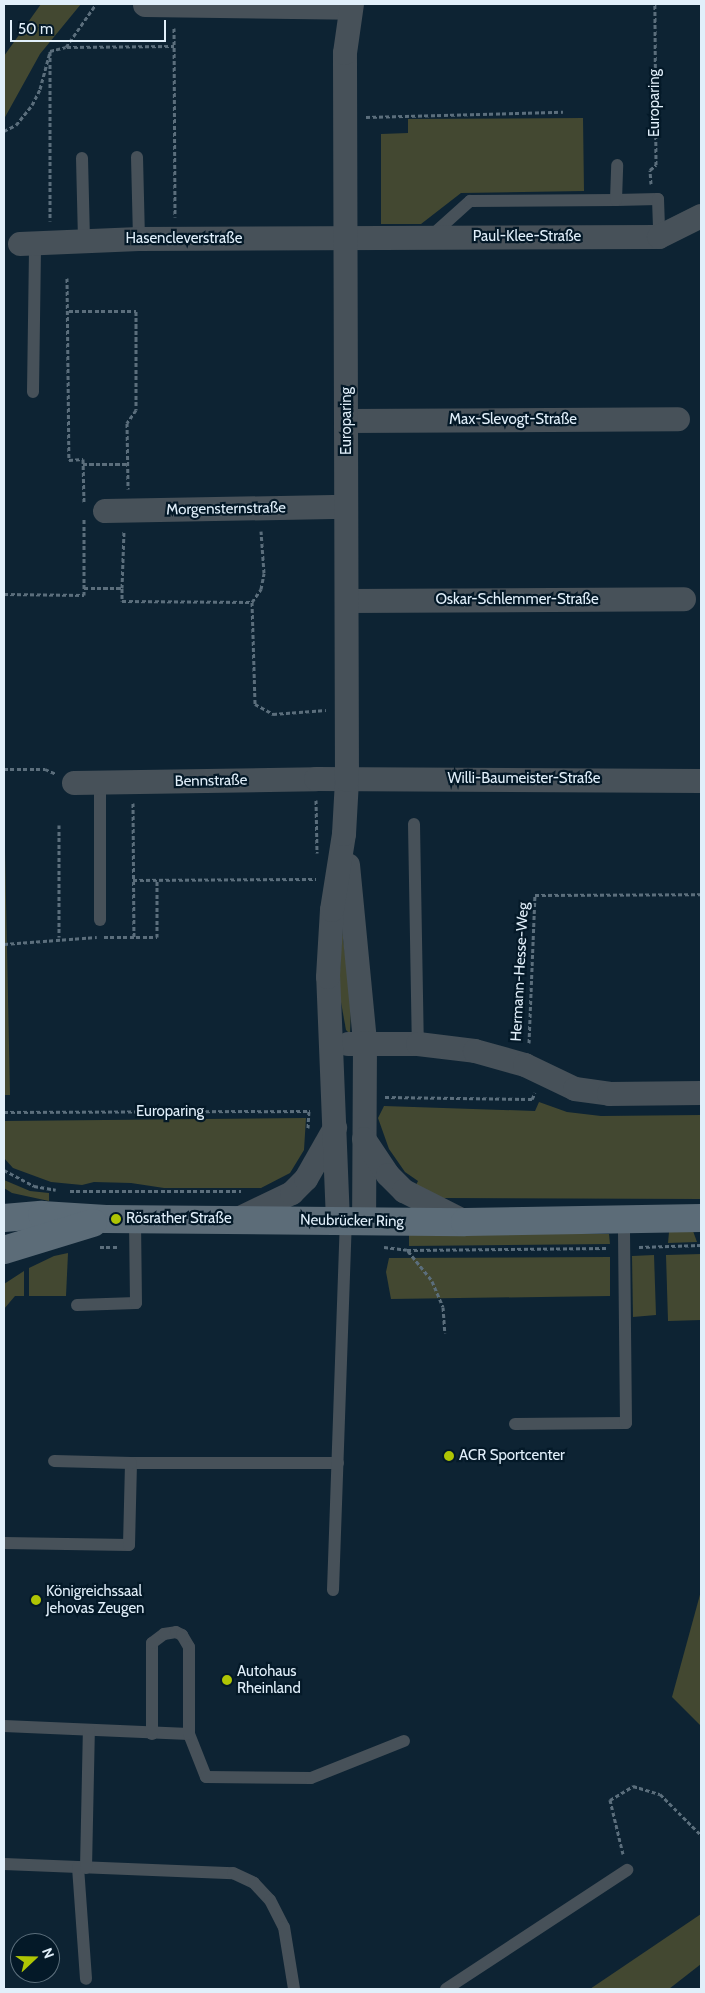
<!DOCTYPE html>
<meta charset="utf-8">
<style>
body{margin:0}
#map{position:relative;width:705px;height:1993px;overflow:hidden;background:#0d2333;font-family:Cabin,sans-serif}
div>[style]{position:absolute}
.green>*{inset:0;background:#434831}
.path>*{height:3px;margin-top:-1.5px;transform-origin:0;background:repeating-linear-gradient(90deg,#5b6e7c 0 4px,transparent 0 6.5px)}
.lane>*{height:12px;margin:-6px;padding:0 6px;transform-origin:6px;border-radius:6px;background:#475159}
.street>*{height:24px;margin:-12px;padding:0 12px;transform-origin:12px;border-radius:12px;background:#475159}
.secondary>*{height:28px;margin:-14px;padding:0 14px;transform-origin:14px;border-radius:14px;background:#5c6c78}
.dots>*{width:14px;height:14px;translate:-50% -50%;box-sizing:border-box;border:2px solid #041928;border-radius:50%}
span{translate:-50% -50%;white-space:nowrap;text-align:center;line-height:1.15;-webkit-text-stroke:4.5px #041928;paint-order:stroke}
.street-label{font-size:15px;color:#e1effa}
.poi-label{font-size:15px;color:#e1effa}
.left{translate:0 -50%;text-align:left}
.frame{position:absolute;inset:0;border:5px solid #e1effa;pointer-events:none}
.north{position:absolute;left:10px;top:1933px;width:50px;height:50px;box-sizing:border-box;background:#041928;border:1px solid #5c6f7c;border-radius:50%;rotate:69deg;font-size:14px;font-weight:700;line-height:20px;text-align:center;color:#e1effa}
.north::after{content:'';display:block;margin:auto;width:18px;height:22px;background:#afc504;clip-path:polygon(50% 0,100% 100%,50% 72%,0 100%)}
.scale{position:absolute;left:10px;top:20px;width:156px;height:22px;box-sizing:border-box;border:2px solid #e1effa;border-top:0;padding-left:6px;font-size:15px;line-height:18px;white-space:nowrap;color:#e1effa;-webkit-text-stroke:4px #041928;paint-order:stroke}
</style>
<div id="map">
<div class="green">
<div style="clip-path:polygon(41px 4px,81px 4px,40px 54px,4px 119px,4px 56px)"></div>
<div style="clip-path:polygon(583px 118px,584px 191px,461px 193px,421px 224px,381px 224px,381px 134px,408px 133px,408px 119px)"></div>
<div style="clip-path:polygon(4px 802px,10px 1095px,4px 1095px)"></div>
<div style="clip-path:polygon(342px 929px,351px 1003px,350px 1034px,346px 1030px,339px 991px)"></div>
<div style="clip-path:polygon(539px 1102px,567px 1112px,601px 1116px,701px 1115px,701px 1199px,443px 1198px,415px 1187px,418px 1181px,405px 1172px,389px 1149px,378px 1118px,384px 1106px,535px 1111px)"></div>
<div style="clip-path:polygon(306px 1118px,304px 1150px,290px 1173px,261px 1188px,164px 1188px,131px 1183px,94px 1182px,82px 1185px,51px 1182px,13px 1168px,4px 1158px,4px 1121px)"></div>
<div style="clip-path:polygon(4px 1180px,30px 1191px,49px 1193px,49px 1201px,12px 1193px,4px 1188px)"></div>
<div style="clip-path:polygon(693px 1231px,697px 1242px,668px 1243px,669px 1232px)"></div>
<div style="clip-path:polygon(409px 1234px,609px 1234px,610px 1244px,409px 1246px)"></div>
<div style="clip-path:polygon(68px 1253px,66px 1296px,29px 1296px,29px 1268px,54px 1256px)"></div>
<div style="clip-path:polygon(701px 1254px,701px 1320px,668px 1321px,666px 1255px)"></div>
<div style="clip-path:polygon(654px 1255px,656px 1315px,633px 1317px,632px 1256px)"></div>
<div style="clip-path:polygon(610px 1257px,610px 1296px,391px 1299px,386px 1272px,389px 1258px)"></div>
<div style="clip-path:polygon(24px 1271px,24px 1296px,15px 1296px,4px 1309px,4px 1284px)"></div>
<div style="clip-path:polygon(701px 1591px,701px 1726px,672px 1697px)"></div>
<div style="clip-path:polygon(701px 1914px,701px 1964px,669px 1989px,590px 1989px)"></div>
</div>
<div class="path">
<div style="left:174px;top:28px;width:189px;rotate:89.7deg"></div>
<div style="left:67px;top:47px;width:107px;rotate:-0.5deg"></div>
<div style="left:50px;top:51px;width:170px;rotate:90deg"></div>
<div style="left:366px;top:117px;width:197px;rotate:-1.5deg"></div>
<div style="left:4px;top:131px;width:13px;rotate:-27deg"></div>
<div style="left:16px;top:125px;width:26px;rotate:-51deg"></div>
<div style="left:32px;top:105px;width:18px;rotate:-63deg"></div>
<div style="left:40px;top:89px;width:39px;rotate:-75deg"></div>
<div style="left:50px;top:51px;width:16px;rotate:-14deg"></div>
<div style="left:66px;top:47px;width:52px;rotate:-55.1deg"></div>
<div style="left:651px;top:184px;width:14px;rotate:-94deg"></div>
<div style="left:650px;top:170px;width:8px;rotate:-40deg"></div>
<div style="left:656px;top:165px;width:161px;rotate:-90.4deg"></div>
<div style="left:67px;top:278px;width:182px;rotate:89.4deg"></div>
<div style="left:69px;top:460px;width:14px;rotate:-4deg"></div>
<div style="left:83px;top:459px;width:43px;rotate:88.7deg"></div>
<div style="left:69px;top:311px;width:67px"></div>
<div style="left:136px;top:311px;width:99px;rotate:90deg"></div>
<div style="left:136px;top:410px;width:16px;rotate:125deg"></div>
<div style="left:127px;top:423px;width:66px;rotate:89.1deg"></div>
<div style="left:83px;top:464px;width:44px"></div>
<div style="left:84px;top:588px;width:38px"></div>
<div style="left:122px;top:588px;width:13px;rotate:90deg"></div>
<div style="left:122px;top:601px;width:130px;rotate:0.4deg"></div>
<div style="left:252px;top:602px;width:102px;rotate:88.3deg"></div>
<div style="left:255px;top:704px;width:21px;rotate:29deg"></div>
<div style="left:273px;top:714px;width:53px;rotate:-4.3deg"></div>
<div style="left:122px;top:588px;width:57px;rotate:-88deg"></div>
<div style="left:4px;top:594px;width:80px;rotate:0.7deg"></div>
<div style="left:84px;top:595px;width:76px;rotate:-90deg"></div>
<div style="left:252px;top:602px;width:16px;rotate:-55deg"></div>
<div style="left:261px;top:589px;width:16px;rotate:-79deg"></div>
<div style="left:264px;top:573px;width:42px;rotate:-94.1deg"></div>
<div style="left:4px;top:769px;width:41px"></div>
<div style="left:45px;top:769px;width:12px;rotate:24deg"></div>
<div style="left:316px;top:800px;width:53px;rotate:88.9deg"></div>
<div style="left:133px;top:803px;width:134px;rotate:89.6deg"></div>
<div style="left:59px;top:825px;width:112px;rotate:90deg"></div>
<div style="left:133px;top:880px;width:183px;rotate:-0.3deg"></div>
<div style="left:104px;top:937px;width:53px"></div>
<div style="left:157px;top:937px;width:57px;rotate:-90deg"></div>
<div style="left:4px;top:944px;width:93px;rotate:-4.3deg"></div>
<div style="left:529px;top:1043px;width:148px;rotate:-87.7deg"></div>
<div style="left:535px;top:895px;width:166px;rotate:-0.3deg"></div>
<div style="left:385px;top:1097px;width:147px;rotate:0.8deg"></div>
<div style="left:532px;top:1099px;width:7px;rotate:-63deg"></div>
<div style="left:4px;top:1112px;width:306px;rotate:-0.2deg"></div>
<div style="left:308px;top:1128px;width:17px;rotate:-87deg"></div>
<div style="left:4px;top:1170px;width:34px;rotate:28deg"></div>
<div style="left:34px;top:1186px;width:22px;rotate:10deg"></div>
<div style="left:70px;top:1191px;width:171px"></div>
<div style="left:100px;top:1247px;width:19px"></div>
<div style="left:384px;top:1247px;width:23px;rotate:7deg"></div>
<div style="left:407px;top:1250px;width:201px;rotate:-0.6deg"></div>
<div style="left:639px;top:1247px;width:62px;rotate:-1.8deg"></div>
<div style="left:408px;top:1251px;width:38px;rotate:51deg"></div>
<div style="left:432px;top:1281px;width:28px;rotate:67deg"></div>
<div style="left:443px;top:1307px;width:26px;rotate:86deg"></div>
<div style="left:623px;top:1854px;width:56px;rotate:-103.5deg"></div>
<div style="left:610px;top:1800px;width:27px;rotate:-31deg"></div>
<div style="left:633px;top:1786px;width:28px;rotate:17deg"></div>
<div style="left:660px;top:1794px;width:58px;rotate:45deg"></div>
</div>
<div class="lane">
<div style="left:137px;top:157px;width:82px;rotate:88.6deg"></div>
<div style="left:82px;top:158px;width:83px;rotate:88.6deg"></div>
<div style="left:616px;top:200px;width:42px;rotate:-1.4deg"></div>
<div style="left:658px;top:199px;width:38px;rotate:88deg"></div>
<div style="left:430px;top:237px;width:54px;rotate:-42deg"></div>
<div style="left:470px;top:201px;width:146px;rotate:-0.4deg"></div>
<div style="left:616px;top:200px;width:35px;rotate:-88deg"></div>
<div style="left:33px;top:392px;width:148px;rotate:-89.2deg"></div>
<div style="left:100px;top:783px;width:137px;rotate:90deg"></div>
<div style="left:414px;top:824px;width:220px;rotate:89deg"></div>
<div style="left:77px;top:1305px;width:59px;rotate:-1.9deg"></div>
<div style="left:136px;top:1303px;width:84px;rotate:-90.7deg"></div>
<div style="left:515px;top:1424px;width:111px;rotate:-0.5deg"></div>
<div style="left:626px;top:1423px;width:204px;rotate:-90.6deg"></div>
<div style="left:131px;top:1463px;width:207px"></div>
<div style="left:4px;top:1543px;width:125px;rotate:0.9deg"></div>
<div style="left:129px;top:1545px;width:82px;rotate:-88.6deg"></div>
<div style="left:131px;top:1463px;width:77px;rotate:-178.5deg"></div>
<div style="left:333px;top:1590px;width:368px;rotate:-88deg"></div>
<div style="left:4px;top:1726px;width:185px;rotate:2.5deg"></div>
<div style="left:189px;top:1734px;width:46px;rotate:68.4deg"></div>
<div style="left:206px;top:1777px;width:105px;rotate:0.5deg"></div>
<div style="left:311px;top:1778px;width:100px;rotate:-21.7deg"></div>
<div style="left:152px;top:1734px;width:91px;rotate:-90deg"></div>
<div style="left:152px;top:1643px;width:15px;rotate:-37deg"></div>
<div style="left:164px;top:1634px;width:12px;rotate:-9deg"></div>
<div style="left:176px;top:1632px;width:7px;rotate:27deg"></div>
<div style="left:182px;top:1635px;width:14px;rotate:60deg"></div>
<div style="left:189px;top:1647px;width:87px;rotate:90deg"></div>
<div style="left:4px;top:1864px;width:229px;rotate:2.3deg"></div>
<div style="left:233px;top:1873px;width:23px;rotate:25deg"></div>
<div style="left:254px;top:1883px;width:23px;rotate:47deg"></div>
<div style="left:270px;top:1900px;width:30px;rotate:63deg"></div>
<div style="left:284px;top:1927px;width:63px;rotate:80.8deg"></div>
<div style="left:78px;top:1867px;width:112px;rotate:85.9deg"></div>
<div style="left:86px;top:1868px;width:138px;rotate:-88.8deg"></div>
<div style="left:446px;top:1989px;width:217px;rotate:-33.3deg"></div>
</div>
<div class="street">
<div style="left:145px;top:5px;width:205px;rotate:0.8deg"></div>
<div style="left:20px;top:244px;width:119px;rotate:-2.4deg"></div>
<div style="left:139px;top:239px;width:520px;rotate:-0.22deg"></div>
<div style="left:659px;top:237px;width:47px;rotate:-26.6deg"></div>
<div style="left:348px;top:421px;width:330px;rotate:-0.3deg"></div>
<div style="left:105px;top:511px;width:241px;rotate:-1deg"></div>
<div style="left:349px;top:601px;width:335px;rotate:-0.3deg"></div>
<div style="left:74px;top:783px;width:242px;rotate:-0.9deg"></div>
<div style="left:316px;top:779px;width:385px;rotate:0.3deg"></div>
<div style="left:348px;top:865px;width:179px;rotate:84.5deg"></div>
<div style="left:365px;top:1043px;width:179px;rotate:90.3deg"></div>
<div style="left:348px;top:1044px;width:70px"></div>
<div style="left:418px;top:1044px;width:57px;rotate:7deg"></div>
<div style="left:475px;top:1051px;width:52px;rotate:15.6deg"></div>
<div style="left:525px;top:1065px;width:55px;rotate:25.6deg"></div>
<div style="left:575px;top:1089px;width:34px;rotate:8deg"></div>
<div style="left:609px;top:1094px;width:92px;rotate:-0.6deg"></div>
<div style="left:364px;top:1139px;width:43px;rotate:56.3deg"></div>
<div style="left:388px;top:1175px;width:23px;rotate:45deg"></div>
<div style="left:404px;top:1191px;width:68px;rotate:26.9deg"></div>
<div style="left:238px;top:1219px;width:60px;rotate:-25.7deg"></div>
<div style="left:292px;top:1193px;width:20px;rotate:-45deg"></div>
<div style="left:306px;top:1179px;width:59px;rotate:-60.4deg"></div>
<div style="left:338px;top:1221px;width:244px;rotate:-92.3deg"></div>
<div style="left:328px;top:977px;width:67px;rotate:-86.6deg"></div>
<div style="left:332px;top:910px;width:77px;rotate:-81deg"></div>
<div style="left:344px;top:834px;width:54px;rotate:-86.8deg"></div>
<div style="left:347px;top:780px;width:727px;rotate:-90.16deg"></div>
<div style="left:345px;top:53px;width:49px;rotate:-81.9deg"></div>
</div>
<div class="secondary">
<div style="left:4px;top:1218px;width:38px;rotate:-5deg"></div>
<div style="left:42px;top:1215px;width:64px;rotate:3.6deg"></div>
<div style="left:106px;top:1219px;width:359px;rotate:0.5deg"></div>
<div style="left:465px;top:1222px;width:236px;rotate:-1deg"></div>
<div style="left:4px;top:1250px;width:93px;rotate:-16.9deg"></div>
</div>
<div class="dots">
<div style="left:116px;top:1219px;background:#afc504"></div>
<div style="left:449px;top:1456px;background:#afc504"></div>
<div style="left:36px;top:1600px;background:#afc504"></div>
<div style="left:227px;top:1680px;background:#afc504"></div>
</div>
<div class="street-label">
<span style="left:655px;top:103px;rotate:-90deg">Europaring</span>
<span style="left:527px;top:237px">Paul-Klee-Straße</span>
<span style="left:184px;top:239px">Hasencleverstraße</span>
<span style="left:513px;top:420px">Max-Slevogt-Straße</span>
<span style="left:347px;top:421px;rotate:-90deg">Europaring</span>
<span style="left:226px;top:509px;rotate:-1deg">Morgensternstraße</span>
<span style="left:517px;top:600px">Oskar-Schlemmer-Straße</span>
<span style="left:524px;top:779px">Willi-Baumeister-Straße</span>
<span style="left:211px;top:781px;rotate:-1deg">Bennstraße</span>
<span style="left:520px;top:972px;rotate:-87deg">Hermann-Hesse-Weg</span>
<span style="left:170px;top:1112px">Europaring</span>
<span style="left:352px;top:1221px;rotate:1deg">Neubrücker Ring</span>
</div>
<div class="poi-label">
<span class="left" style="left:126px;top:1219px">Rösrather Straße</span>
<span class="left" style="left:459px;top:1456px">ACR Sportcenter</span>
<span class="left" style="left:46px;top:1600px">Königreichssaal<br>Jehovas Zeugen</span>
<span class="left" style="left:237px;top:1680px">Autohaus<br>Rheinland</span>
</div>
<div class="frame"></div>
<div class="north">N</div>
<div class="scale">50 m</div>
</div>
